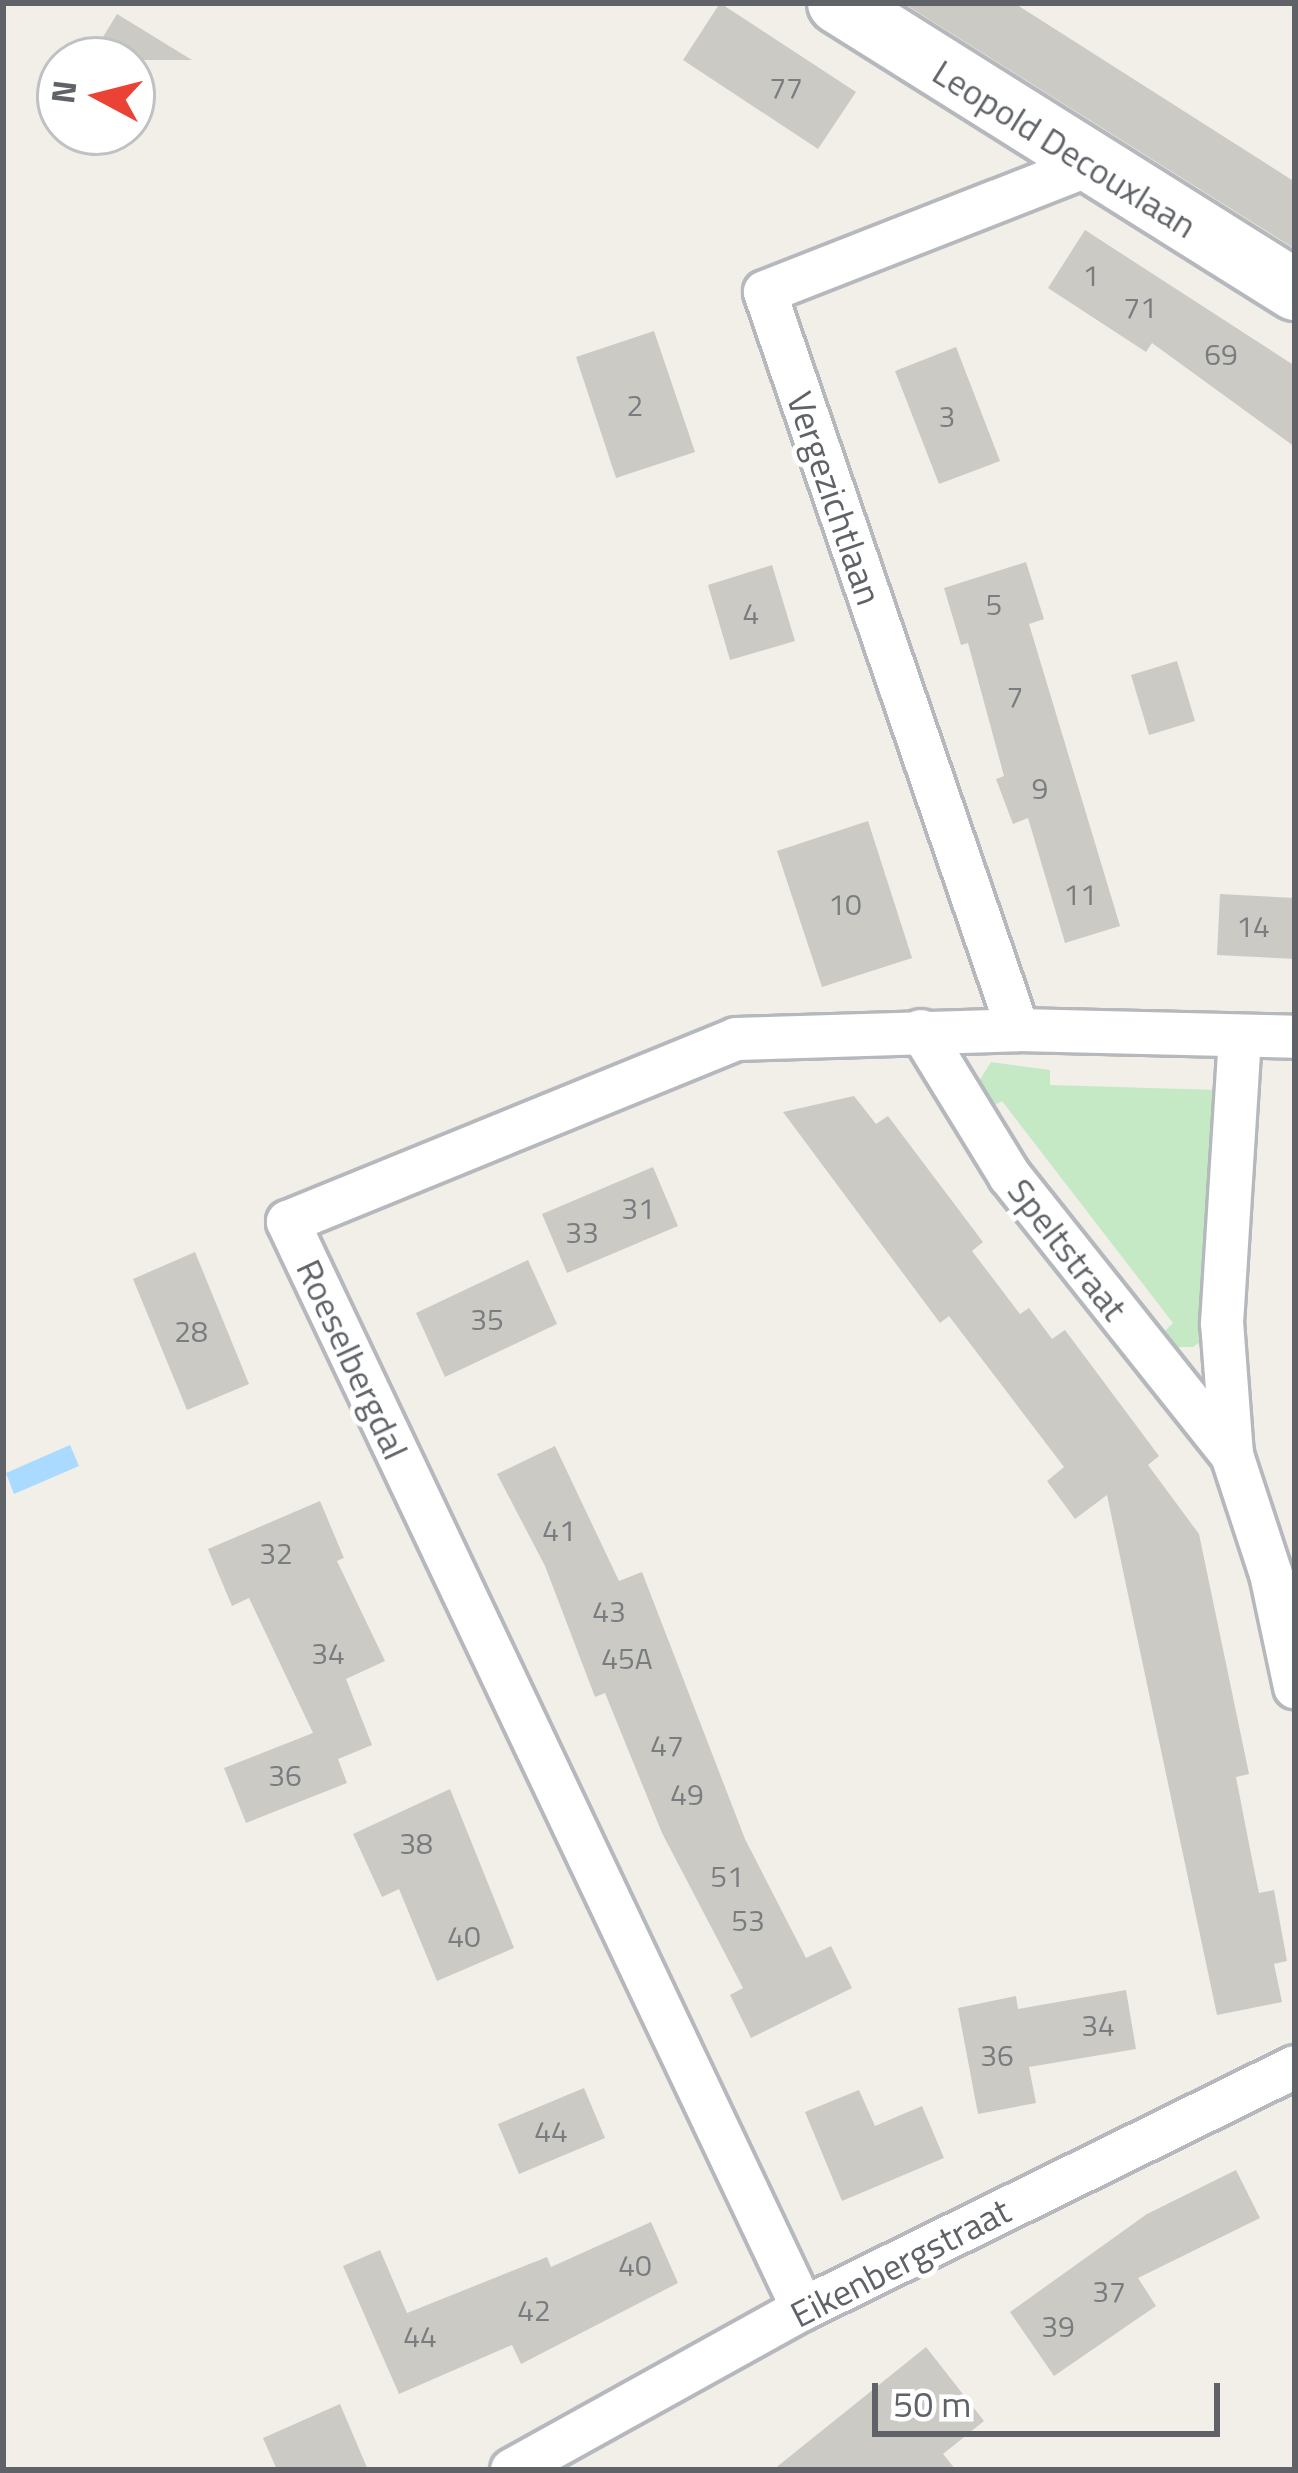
<!DOCTYPE html>
<style>
body{margin:0}
#map{position:relative;width:1298px;height:2473px;overflow:hidden;background:#f1efe8;font-family:"Titillium Web",sans-serif}
div>[style]{position:absolute}
.green>*{inset:0;background:#c5e8c5}
.water>*{inset:0;background:#aadaff}
.building>*{inset:0;background:#cccac5}
.roads{filter:drop-shadow(3px 0 #b5b8bc) drop-shadow(-3px 0 #b5b8bc) drop-shadow(0 3px #b5b8bc) drop-shadow(0 -3px #b5b8bc)}
.street>*{height:42px;margin:-21px;padding:0 21px;transform-origin:21px;border-radius:21px;background:#fff}
.secondary>*{height:60px;margin:-30px;padding:0 30px;transform-origin:30px;border-radius:30px;background:#fff}
span{translate:-50% -50%;white-space:nowrap;text-align:center;line-height:1.15;-webkit-text-stroke:10px #fff;paint-order:stroke}
.number-label{font-size:30px;color:#7a7d7f}
.number-label span{-webkit-text-stroke-width:0}
.street-label{font-size:36px;color:#5f6368}
.frame{position:absolute;inset:0;border:6px solid #5f6368;pointer-events:none}
.north{position:absolute;left:36px;top:36px;width:120px;height:120px;box-sizing:border-box;background:#fff;border:3px solid #bfc1c3;border-radius:50%;rotate:277deg;font-size:33px;font-weight:700;line-height:48px;text-align:center;color:#5f6368}
.north::after{content:'';display:block;margin:auto;width:42px;height:54px;background:#ea4335;clip-path:polygon(50% 0,100% 100%,50% 72%,0 100%)}
.scale{position:absolute;left:872px;top:2383px;width:348px;height:54px;box-sizing:border-box;border:6px solid #5f6368;border-top:0;padding-left:15px;font-size:36px;line-height:42px;white-space:nowrap;color:#5f6368;-webkit-text-stroke:9px #fff;paint-order:stroke}
</style>
<div id="map">
<div class="green">
<div style="clip-path:polygon(991px 1062px,1050px 1070px,1050px 1085px,1216px 1090px,1200px 1342px,1193px 1347px,1177px 1347px,1165px 1331px,1173px 1323px,1002px 1101px,992px 1106px,977px 1084px)"></div>
</div>
<div class="water">
<div style="clip-path:polygon(70px 1445px,79px 1466px,14px 1494px,6px 1473px)"></div>
</div>
<div class="building">
<div style="clip-path:polygon(720px 3px,856px 92px,818px 149px,683px 60px)"></div>
<div style="clip-path:polygon(903px 3px,1014px 3px,1295px 182px,1295px 249px)"></div>
<div style="clip-path:polygon(117px 14px,192px 60px,89px 60px)"></div>
<div style="clip-path:polygon(1085px 230px,1295px 366px,1295px 447px,1152px 343px,1146px 352px,1048px 288px)"></div>
<div style="clip-path:polygon(654px 331px,695px 452px,616px 478px,576px 357px)"></div>
<div style="clip-path:polygon(956px 347px,1000px 461px,939px 484px,895px 371px)"></div>
<div style="clip-path:polygon(1026px 562px,1044px 619px,1029px 624px,1120px 926px,1065px 943px,1028px 818px,1013px 824px,996px 779px,1004px 776px,968px 643px,961px 645px,944px 588px)"></div>
<div style="clip-path:polygon(772px 565px,795px 641px,730px 660px,708px 585px)"></div>
<div style="clip-path:polygon(1177px 661px,1195px 721px,1149px 735px,1131px 675px)"></div>
<div style="clip-path:polygon(868px 821px,912px 958px,822px 987px,777px 851px)"></div>
<div style="clip-path:polygon(1220px 894px,1295px 898px,1295px 959px,1217px 955px)"></div>
<div style="clip-path:polygon(854px 1096px,876px 1124px,888px 1116px,983px 1242px,972px 1251px,1020px 1314px,1029px 1308px,1052px 1339px,1065px 1330px,1159px 1456px,1148px 1465px,1199px 1534px,1249px 1774px,1236px 1777px,1250px 1849px,1259px 1893px,1274px 1890px,1287px 1961px,1274px 1964px,1282px 2002px,1217px 2015px,1107px 1495px,1075px 1519px,1047px 1481px,1064px 1467px,949px 1316px,940px 1323px,783px 1112px)"></div>
<div style="clip-path:polygon(653px 1167px,678px 1226px,567px 1273px,542px 1214px)"></div>
<div style="clip-path:polygon(195px 1252px,249px 1384px,187px 1410px,133px 1279px)"></div>
<div style="clip-path:polygon(528px 1260px,557px 1324px,445px 1377px,416px 1313px)"></div>
<div style="clip-path:polygon(555px 1446px,619px 1581px,642px 1572px,745px 1839px,806px 1958px,831px 1946px,852px 1988px,751px 2038px,730px 1995px,743px 1988px,662px 1833px,605px 1693px,595px 1697px,545px 1566px,497px 1474px)"></div>
<div style="clip-path:polygon(320px 1501px,344px 1558px,337px 1561px,385px 1661px,346px 1679px,372px 1745px,338px 1759px,347px 1783px,246px 1823px,224px 1768px,313px 1733px,249px 1598px,232px 1606px,208px 1549px)"></div>
<div style="clip-path:polygon(450px 1789px,514px 1948px,437px 1981px,399px 1889px,382px 1897px,353px 1834px)"></div>
<div style="clip-path:polygon(1126px 1990px,1136px 2049px,1029px 2067px,1036px 2103px,978px 2114px,958px 2008px,1016px 1996px,1018px 2009px)"></div>
<div style="clip-path:polygon(584px 2088px,605px 2138px,519px 2174px,498px 2124px)"></div>
<div style="clip-path:polygon(859px 2090px,875px 2126px,922px 2106px,944px 2158px,842px 2201px,805px 2112px)"></div>
<div style="clip-path:polygon(1236px 2170px,1260px 2218px,1138px 2278px,1156px 2306px,1054px 2376px,1010px 2312px,1147px 2214px)"></div>
<div style="clip-path:polygon(651px 2222px,678px 2283px,521px 2364px,512px 2345px,399px 2394px,343px 2266px,380px 2250px,407px 2313px,547px 2257px,551px 2267px)"></div>
<div style="clip-path:polygon(926px 2347px,984px 2421px,943px 2454px,956px 2470px,773px 2470px)"></div>
<div style="clip-path:polygon(340px 2404px,368px 2470px,277px 2470px,263px 2438px)"></div>
</div>
<div class="roads">
<div class="street">
<div style="left:1018px;top:1030px;width:780px;rotate:-108.92deg"></div>
<div style="left:765px;top:292px;width:346px;rotate:-21.4deg"></div>
<div style="left:921px;top:1031px;width:170px;rotate:58.5deg"></div>
<div style="left:1010px;top:1176px;width:357px;rotate:51.5deg"></div>
<div style="left:1232px;top:1455px;width:125px;rotate:71.9deg"></div>
<div style="left:1271px;top:1574px;width:116px;rotate:78deg"></div>
<div style="left:1232px;top:1455px;width:132px;rotate:-94.3deg"></div>
<div style="left:1222px;top:1323px;width:287px;rotate:-86.4deg"></div>
<div style="left:803px;top:2309px;width:1203px;rotate:-115.35deg"></div>
<div style="left:288px;top:1222px;width:484px;rotate:-22.2deg"></div>
<div style="left:736px;top:1039px;width:282px;rotate:-1.8deg"></div>
<div style="left:1018px;top:1030px;width:277px;rotate:1.4deg"></div>
<div style="left:512px;top:2470px;width:333px;rotate:-29deg"></div>
<div style="left:803px;top:2309px;width:548px;rotate:-26.19deg"></div>
</div>
<div class="secondary">
<div style="left:838px;top:3px;width:540px;rotate:32.13deg"></div>
</div>
</div>
<div class="number-label">
<span style="left:786px;top:87px">77</span>
<span style="left:1091px;top:275px">1</span>
<span style="left:1140px;top:307px">71</span>
<span style="left:1221px;top:354px">69</span>
<span style="left:635px;top:405px">2</span>
<span style="left:947px;top:416px">3</span>
<span style="left:994px;top:604px">5</span>
<span style="left:751px;top:613px">4</span>
<span style="left:1015px;top:696px">7</span>
<span style="left:1040px;top:788px">9</span>
<span style="left:1080px;top:894px">11</span>
<span style="left:845px;top:904px">10</span>
<span style="left:1253px;top:926px">14</span>
<span style="left:638px;top:1208px">31</span>
<span style="left:582px;top:1232px">33</span>
<span style="left:487px;top:1319px">35</span>
<span style="left:191px;top:1331px">28</span>
<span style="left:559px;top:1530px">41</span>
<span style="left:276px;top:1553px">32</span>
<span style="left:609px;top:1611px">43</span>
<span style="left:328px;top:1653px">34</span>
<span style="left:627px;top:1658px">45A</span>
<span style="left:667px;top:1745px">47</span>
<span style="left:285px;top:1775px">36</span>
<span style="left:687px;top:1794px">49</span>
<span style="left:416px;top:1843px">38</span>
<span style="left:727px;top:1876px">51</span>
<span style="left:748px;top:1920px">53</span>
<span style="left:464px;top:1936px">40</span>
<span style="left:1098px;top:2025px">34</span>
<span style="left:997px;top:2055px">36</span>
<span style="left:551px;top:2131px">44</span>
<span style="left:635px;top:2265px">40</span>
<span style="left:1109px;top:2291px">37</span>
<span style="left:534px;top:2310px">42</span>
<span style="left:1058px;top:2326px">39</span>
<span style="left:420px;top:2336px">44</span>
</div>
<div class="street-label">
<span style="left:1065px;top:148px;rotate:32deg">Leopold Decouxlaan</span>
<span style="left:835px;top:498px;rotate:71deg">Vergezichtlaan</span>
<span style="left:1068px;top:1249px;rotate:52deg">Speltstraat</span>
<span style="left:353px;top:1359px;rotate:65deg">Roeselbergdal</span>
<span style="left:900px;top:2262px;rotate:-27deg">Eikenbergstraat</span>
</div>
<div class="frame"></div>
<div class="north">N</div>
<div class="scale">50 m</div>
</div>
